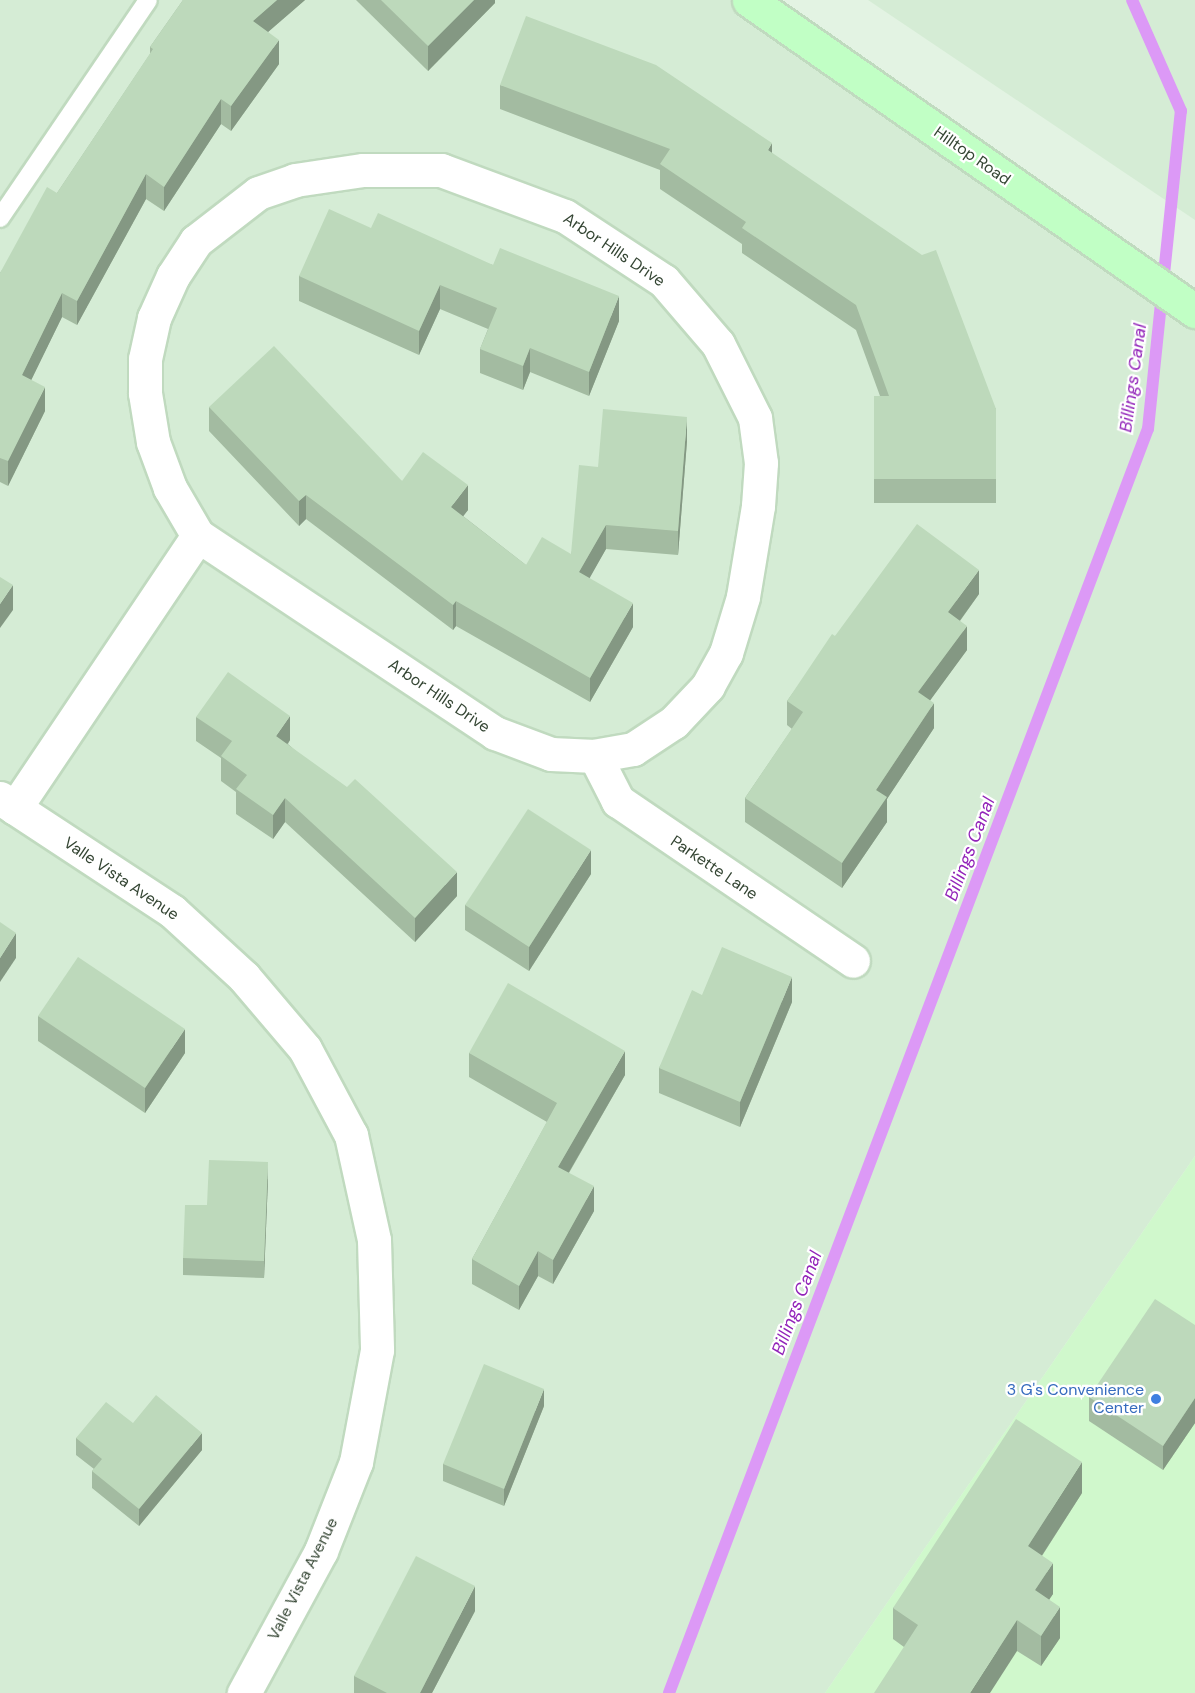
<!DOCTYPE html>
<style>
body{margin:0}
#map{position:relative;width:1195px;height:1693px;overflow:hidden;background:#e3f3e3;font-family:"DM Sans",sans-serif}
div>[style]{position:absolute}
.residential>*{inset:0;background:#d5ecd5}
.commercial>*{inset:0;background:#d0f8cc}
.stream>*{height:12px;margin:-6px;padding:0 6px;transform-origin:6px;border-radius:6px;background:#dc99f6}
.roads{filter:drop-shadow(2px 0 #c0dabf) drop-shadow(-2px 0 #c0dabf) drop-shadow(0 2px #c0dabf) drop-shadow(0 -2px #c0dabf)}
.service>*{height:18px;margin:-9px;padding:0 9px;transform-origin:9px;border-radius:9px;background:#fff}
.minor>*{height:33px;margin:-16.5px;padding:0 16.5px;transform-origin:16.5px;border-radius:16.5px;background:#fff}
.secondary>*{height:33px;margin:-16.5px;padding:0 16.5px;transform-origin:16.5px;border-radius:16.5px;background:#c1ffc5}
.wall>*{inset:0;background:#a3bba1}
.shaded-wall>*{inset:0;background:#849883}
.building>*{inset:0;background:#bdd9bb}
.dots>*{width:16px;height:16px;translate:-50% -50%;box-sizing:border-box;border:3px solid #fff;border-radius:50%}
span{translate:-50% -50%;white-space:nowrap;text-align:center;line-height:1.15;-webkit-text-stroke:4.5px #fff;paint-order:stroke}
.street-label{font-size:16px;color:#344533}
.shop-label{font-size:16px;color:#366cbe}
.right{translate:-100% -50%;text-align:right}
.water-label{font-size:18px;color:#9224b9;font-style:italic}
</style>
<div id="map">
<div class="residential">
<div style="clip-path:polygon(0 0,735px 0,1195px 317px,1195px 1156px,825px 1693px,0 1693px)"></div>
<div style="clip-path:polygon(868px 0,1195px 0,1195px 220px)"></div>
</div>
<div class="commercial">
<div style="clip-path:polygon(1195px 1156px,1195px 1693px,825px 1693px)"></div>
</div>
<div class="stream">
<div style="left:669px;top:1693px;width:1352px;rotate:-69.25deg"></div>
<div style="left:1148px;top:429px;width:320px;rotate:-84.1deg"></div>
<div style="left:1181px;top:111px;width:121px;rotate:-113.8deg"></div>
</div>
<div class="roads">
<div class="service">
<div style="left:0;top:218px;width:263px;rotate:-55.8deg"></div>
</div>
<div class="minor">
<div style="left:363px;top:170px;width:78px"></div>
<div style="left:441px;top:170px;width:132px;rotate:20.4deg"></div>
<div style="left:565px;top:216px;width:118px;rotate:33.3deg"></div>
<div style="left:664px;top:281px;width:83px;rotate:49.4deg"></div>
<div style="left:718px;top:344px;width:83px;rotate:63.4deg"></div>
<div style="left:755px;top:418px;width:45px;rotate:82.4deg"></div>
<div style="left:761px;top:463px;width:43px;rotate:94deg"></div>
<div style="left:758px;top:506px;width:92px;rotate:99.4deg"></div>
<div style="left:743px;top:597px;width:59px;rotate:106.9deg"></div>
<div style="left:726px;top:653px;width:38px;rotate:119deg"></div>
<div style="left:708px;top:686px;width:50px;rotate:133.4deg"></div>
<div style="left:674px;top:722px;width:49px;rotate:146.6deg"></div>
<div style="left:633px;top:749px;width:39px;rotate:170deg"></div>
<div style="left:595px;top:756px;width:44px;rotate:-177.4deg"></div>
<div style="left:551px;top:754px;width:60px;rotate:-159.4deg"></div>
<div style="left:495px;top:733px;width:356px;rotate:-146.4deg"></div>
<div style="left:198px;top:536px;width:56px;rotate:-120.3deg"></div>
<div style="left:170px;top:488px;width:49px;rotate:-110.3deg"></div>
<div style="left:153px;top:442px;width:50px;rotate:-99.3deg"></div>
<div style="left:145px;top:393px;width:34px;rotate:-90deg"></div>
<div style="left:145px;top:359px;width:42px;rotate:-77.6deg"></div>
<div style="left:154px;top:318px;width:46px;rotate:-65.7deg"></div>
<div style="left:173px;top:276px;width:42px;rotate:-56.7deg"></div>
<div style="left:196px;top:241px;width:78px;rotate:-37.7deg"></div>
<div style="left:258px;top:193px;width:39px;rotate:-19deg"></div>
<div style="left:295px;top:180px;width:69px;rotate:-8.4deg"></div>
<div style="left:595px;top:756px;width:51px;rotate:62.9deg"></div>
<div style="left:618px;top:801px;width:284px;rotate:34.2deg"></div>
<div style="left:0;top:798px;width:206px;rotate:33.3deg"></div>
<div style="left:172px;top:911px;width:98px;rotate:42.5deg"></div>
<div style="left:244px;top:977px;width:94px;rotate:49.7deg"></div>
<div style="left:305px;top:1049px;width:98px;rotate:61.9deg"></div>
<div style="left:351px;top:1135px;width:107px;rotate:77.6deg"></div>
<div style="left:374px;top:1240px;width:110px;rotate:88.4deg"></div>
<div style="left:377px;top:1350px;width:114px;rotate:100.6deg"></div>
<div style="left:356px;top:1462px;width:96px;rotate:111.5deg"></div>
<div style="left:321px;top:1551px;width:162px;rotate:118.5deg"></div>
<div style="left:15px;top:808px;width:328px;rotate:-56.1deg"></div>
</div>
<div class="secondary">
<div style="left:749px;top:0;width:544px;rotate:34.89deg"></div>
</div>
</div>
<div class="wall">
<div style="clip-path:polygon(183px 0,305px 0,268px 32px,279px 64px,231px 131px,221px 124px,164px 211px,146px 199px,77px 325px,62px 317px,31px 380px,45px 411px,8px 486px,0 482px,0 273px,57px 193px,150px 54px,150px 47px)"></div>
<div style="clip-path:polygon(356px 0,495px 0,495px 3px,428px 71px)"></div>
<div style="clip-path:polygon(500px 85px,772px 153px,996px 409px,996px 503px,874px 503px,874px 396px,880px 396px,856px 330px,742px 253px,742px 244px,660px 189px,660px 170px,500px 109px)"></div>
<div style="clip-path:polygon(371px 228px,493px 265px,619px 321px,589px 396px,530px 372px,523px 390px,480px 373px,480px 349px,488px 329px,440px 309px,419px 355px,299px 301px,299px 276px)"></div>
<div style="clip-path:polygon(209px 407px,402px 481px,468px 510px,463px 516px,526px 565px,571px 554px,598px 467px,687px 441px,678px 555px,606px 549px,589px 578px,633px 627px,590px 702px,456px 626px,453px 630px,306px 519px,299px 526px,209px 431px)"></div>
<div style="clip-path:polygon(979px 594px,960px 621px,967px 650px,930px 700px,934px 728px,887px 799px,887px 822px,842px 888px,745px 822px,745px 798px,792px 729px,787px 725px,787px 701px,835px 636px)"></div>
<div style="clip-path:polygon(196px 717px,290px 740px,288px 744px,457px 896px,415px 942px,285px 822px,273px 839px,236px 814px,236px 792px,221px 781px,221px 758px,196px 741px)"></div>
<div style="clip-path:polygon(591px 874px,529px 971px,465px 930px,465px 905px)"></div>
<div style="clip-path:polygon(702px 995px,792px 1002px,740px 1127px,659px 1093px,659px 1068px)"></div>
<div style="clip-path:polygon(38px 1016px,185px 1053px,145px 1113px,38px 1041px)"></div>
<div style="clip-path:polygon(469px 1053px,625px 1075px,569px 1173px,594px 1211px,553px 1284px,538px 1276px,519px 1310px,472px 1284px,472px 1259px,547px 1122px,469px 1077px)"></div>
<div style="clip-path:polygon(268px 1179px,264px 1278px,183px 1275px,183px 1258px,207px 1205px)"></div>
<div style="clip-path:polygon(1195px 1325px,1195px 1423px,1163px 1470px,1089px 1421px,1089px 1397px)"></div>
<div style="clip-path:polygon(544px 1406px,504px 1506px,443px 1481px,443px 1464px)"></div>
<div style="clip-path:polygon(133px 1423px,202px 1450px,139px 1526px,92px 1488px,92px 1471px,94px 1469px,76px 1455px,76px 1438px)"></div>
<div style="clip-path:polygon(1082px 1493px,1042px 1556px,1053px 1594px,1049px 1599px,1060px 1638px,1041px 1666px,1017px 1651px,904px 1647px,893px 1639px,893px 1608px)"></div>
<div style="clip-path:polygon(475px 1611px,432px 1693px,354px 1693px,354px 1676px)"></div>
</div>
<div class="shaded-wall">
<div style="clip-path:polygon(277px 0,305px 0,253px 45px,253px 21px)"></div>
<div style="clip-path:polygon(474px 0,495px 0,495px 3px,428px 71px,428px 46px)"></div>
<div style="clip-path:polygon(279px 40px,279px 64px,231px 131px,231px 106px)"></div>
<div style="clip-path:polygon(221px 99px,221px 124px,164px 211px,164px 187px)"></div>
<div style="clip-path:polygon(772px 143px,772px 168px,768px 150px)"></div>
<div style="clip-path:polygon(146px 174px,146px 199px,77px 325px,77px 301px)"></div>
<div style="clip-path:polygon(440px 285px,440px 309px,419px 355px,419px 331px)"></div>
<div style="clip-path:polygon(62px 293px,62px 317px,22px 399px,22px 375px)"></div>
<div style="clip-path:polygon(619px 296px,619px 321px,589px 396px,589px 372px)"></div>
<div style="clip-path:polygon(530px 348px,530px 372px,523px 390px,523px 366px)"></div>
<div style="clip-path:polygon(45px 387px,45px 411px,8px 486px,8px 461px)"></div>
<div style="clip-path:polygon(687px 417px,687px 441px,678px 555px,678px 531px)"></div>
<div style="clip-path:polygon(468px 485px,468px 510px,451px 532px,451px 507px)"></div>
<div style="clip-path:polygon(306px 495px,306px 519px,299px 526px,299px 501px)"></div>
<div style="clip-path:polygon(606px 525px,606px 549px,579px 597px,579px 572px)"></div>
<div style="clip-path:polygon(979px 570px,979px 594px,948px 637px,948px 612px)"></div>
<div style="clip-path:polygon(13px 585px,13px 610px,0 628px,0 604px)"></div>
<div style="clip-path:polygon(456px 601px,456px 626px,453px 630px,453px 605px)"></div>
<div style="clip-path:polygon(633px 603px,633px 627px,590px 702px,590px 678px)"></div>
<div style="clip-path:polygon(967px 626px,967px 650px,918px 717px,918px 692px)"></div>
<div style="clip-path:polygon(934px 703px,934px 728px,887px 799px,887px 822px,842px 888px,842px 863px,876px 790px)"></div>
<div style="clip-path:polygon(290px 716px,290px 740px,276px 760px,276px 736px)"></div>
<div style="clip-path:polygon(285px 798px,285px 822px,273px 839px,273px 815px)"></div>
<div style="clip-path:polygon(591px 850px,591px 874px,529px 971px,529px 947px)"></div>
<div style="clip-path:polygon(457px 872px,457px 896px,415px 942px,415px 918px)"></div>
<div style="clip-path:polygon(16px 933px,16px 958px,0 982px,0 958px)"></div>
<div style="clip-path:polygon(792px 977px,792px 1002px,740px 1127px,740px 1102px)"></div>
<div style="clip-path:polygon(185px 1029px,185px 1053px,145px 1113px,145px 1088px)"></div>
<div style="clip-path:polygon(625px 1051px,625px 1075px,558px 1191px,558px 1167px)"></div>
<div style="clip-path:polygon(268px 1162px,268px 1179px,264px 1278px,264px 1261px)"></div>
<div style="clip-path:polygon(594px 1186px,594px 1211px,553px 1284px,553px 1260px)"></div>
<div style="clip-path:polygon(538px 1251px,538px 1276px,519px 1310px,519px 1286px)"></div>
<div style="clip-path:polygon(544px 1389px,544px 1406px,504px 1506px,504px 1489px)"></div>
<div style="clip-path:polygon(1195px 1398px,1195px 1423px,1163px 1470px,1163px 1446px)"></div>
<div style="clip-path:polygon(202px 1433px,202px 1450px,139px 1526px,139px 1509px)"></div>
<div style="clip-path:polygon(1082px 1462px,1082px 1493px,1028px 1577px,1028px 1546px)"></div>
<div style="clip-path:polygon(1053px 1563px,1053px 1594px,1035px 1621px,1035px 1590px)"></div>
<div style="clip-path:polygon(475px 1586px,475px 1611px,432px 1693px,420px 1693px)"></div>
<div style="clip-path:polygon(1060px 1607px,1060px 1638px,1041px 1666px,1041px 1636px)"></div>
<div style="clip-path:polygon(1017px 1620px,1017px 1651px,990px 1693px,970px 1693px)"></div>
</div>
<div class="building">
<div style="clip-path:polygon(183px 0,277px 0,253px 21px,279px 40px,231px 106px,221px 99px,164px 187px,146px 174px,77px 301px,62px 293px,22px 375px,45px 387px,8px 461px,0 458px,0 273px,47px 187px,57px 193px,153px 49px,150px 47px)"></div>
<div style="clip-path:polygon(381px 0,474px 0,428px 46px)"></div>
<div style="clip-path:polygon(526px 16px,656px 65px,772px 143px,768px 150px,922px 255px,936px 250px,996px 409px,996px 479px,874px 479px,874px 396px,889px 396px,856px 305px,742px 228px,746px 222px,660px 164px,670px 149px,500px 85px)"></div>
<div style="clip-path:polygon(329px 209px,371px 228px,378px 213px,493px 265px,500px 248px,619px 296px,589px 372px,530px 348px,523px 366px,480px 349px,497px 308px,440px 285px,419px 331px,299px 276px)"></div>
<div style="clip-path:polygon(274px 346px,402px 481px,423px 452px,468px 485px,451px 507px,526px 565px,542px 537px,571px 554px,579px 465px,598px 467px,603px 409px,687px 417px,678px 531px,606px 525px,579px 572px,633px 603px,590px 678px,456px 601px,453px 605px,306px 495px,299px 501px,209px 407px)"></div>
<div style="clip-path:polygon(917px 524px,979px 570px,948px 612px,967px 626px,918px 692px,934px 703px,876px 790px,887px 797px,842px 863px,745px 798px,803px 712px,787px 701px,832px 634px,835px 636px)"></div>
<div style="clip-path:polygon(0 577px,13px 585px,0 604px)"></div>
<div style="clip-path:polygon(228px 672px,290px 716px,276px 736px,347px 787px,355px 779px,457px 872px,415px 918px,285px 798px,273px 815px,236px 789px,247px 775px,221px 756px,232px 741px,196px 717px)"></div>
<div style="clip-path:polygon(528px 809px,591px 850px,529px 947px,465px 905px)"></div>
<div style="clip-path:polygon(0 922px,16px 933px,0 958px)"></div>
<div style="clip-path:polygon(722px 947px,792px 977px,740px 1102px,659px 1068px,692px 990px,702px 995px)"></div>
<div style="clip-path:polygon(78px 957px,185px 1029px,145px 1088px,38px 1016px)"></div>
<div style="clip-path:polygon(508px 983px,625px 1051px,558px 1167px,594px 1186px,553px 1260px,538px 1251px,519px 1286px,472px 1259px,557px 1103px,469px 1053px)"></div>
<div style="clip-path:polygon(209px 1160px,268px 1162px,264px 1261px,183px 1258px,185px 1205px,207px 1205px)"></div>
<div style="clip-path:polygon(1155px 1299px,1195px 1325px,1195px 1398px,1163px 1446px,1089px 1397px)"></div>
<div style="clip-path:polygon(484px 1364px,544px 1389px,504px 1489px,443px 1464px)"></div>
<div style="clip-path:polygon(156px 1395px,202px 1433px,139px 1509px,92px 1471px,102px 1459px,76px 1438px,106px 1402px,133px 1423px)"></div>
<div style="clip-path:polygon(1016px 1419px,1082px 1462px,1028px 1546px,1053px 1563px,1035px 1590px,1060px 1607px,1041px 1636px,1017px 1620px,970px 1693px,874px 1693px,918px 1625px,893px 1608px)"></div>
<div style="clip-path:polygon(416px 1556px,475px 1586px,420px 1693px,387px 1693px,354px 1676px)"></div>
</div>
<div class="dots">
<div style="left:1156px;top:1399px;background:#3f7fe0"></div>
</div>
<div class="street-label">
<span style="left:972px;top:156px;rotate:35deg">Hilltop Road</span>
<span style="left:614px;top:250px;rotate:34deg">Arbor Hills Drive</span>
<span style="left:439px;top:696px;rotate:34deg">Arbor Hills Drive</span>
<span style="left:714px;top:868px;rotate:34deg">Parkette Lane</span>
<span style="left:121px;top:879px;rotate:34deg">Valle Vista Avenue</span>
<span style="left:303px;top:1579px;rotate:-63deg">Valle Vista Avenue</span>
</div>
<div class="shop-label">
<span class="right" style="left:1144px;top:1399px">3 G's Convenience<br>Center</span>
</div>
<div class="water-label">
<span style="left:1133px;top:378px;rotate:-82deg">Billings Canal</span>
<span style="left:970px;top:849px;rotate:-69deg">Billings Canal</span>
<span style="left:797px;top:1303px;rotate:-69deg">Billings Canal</span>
</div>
</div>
